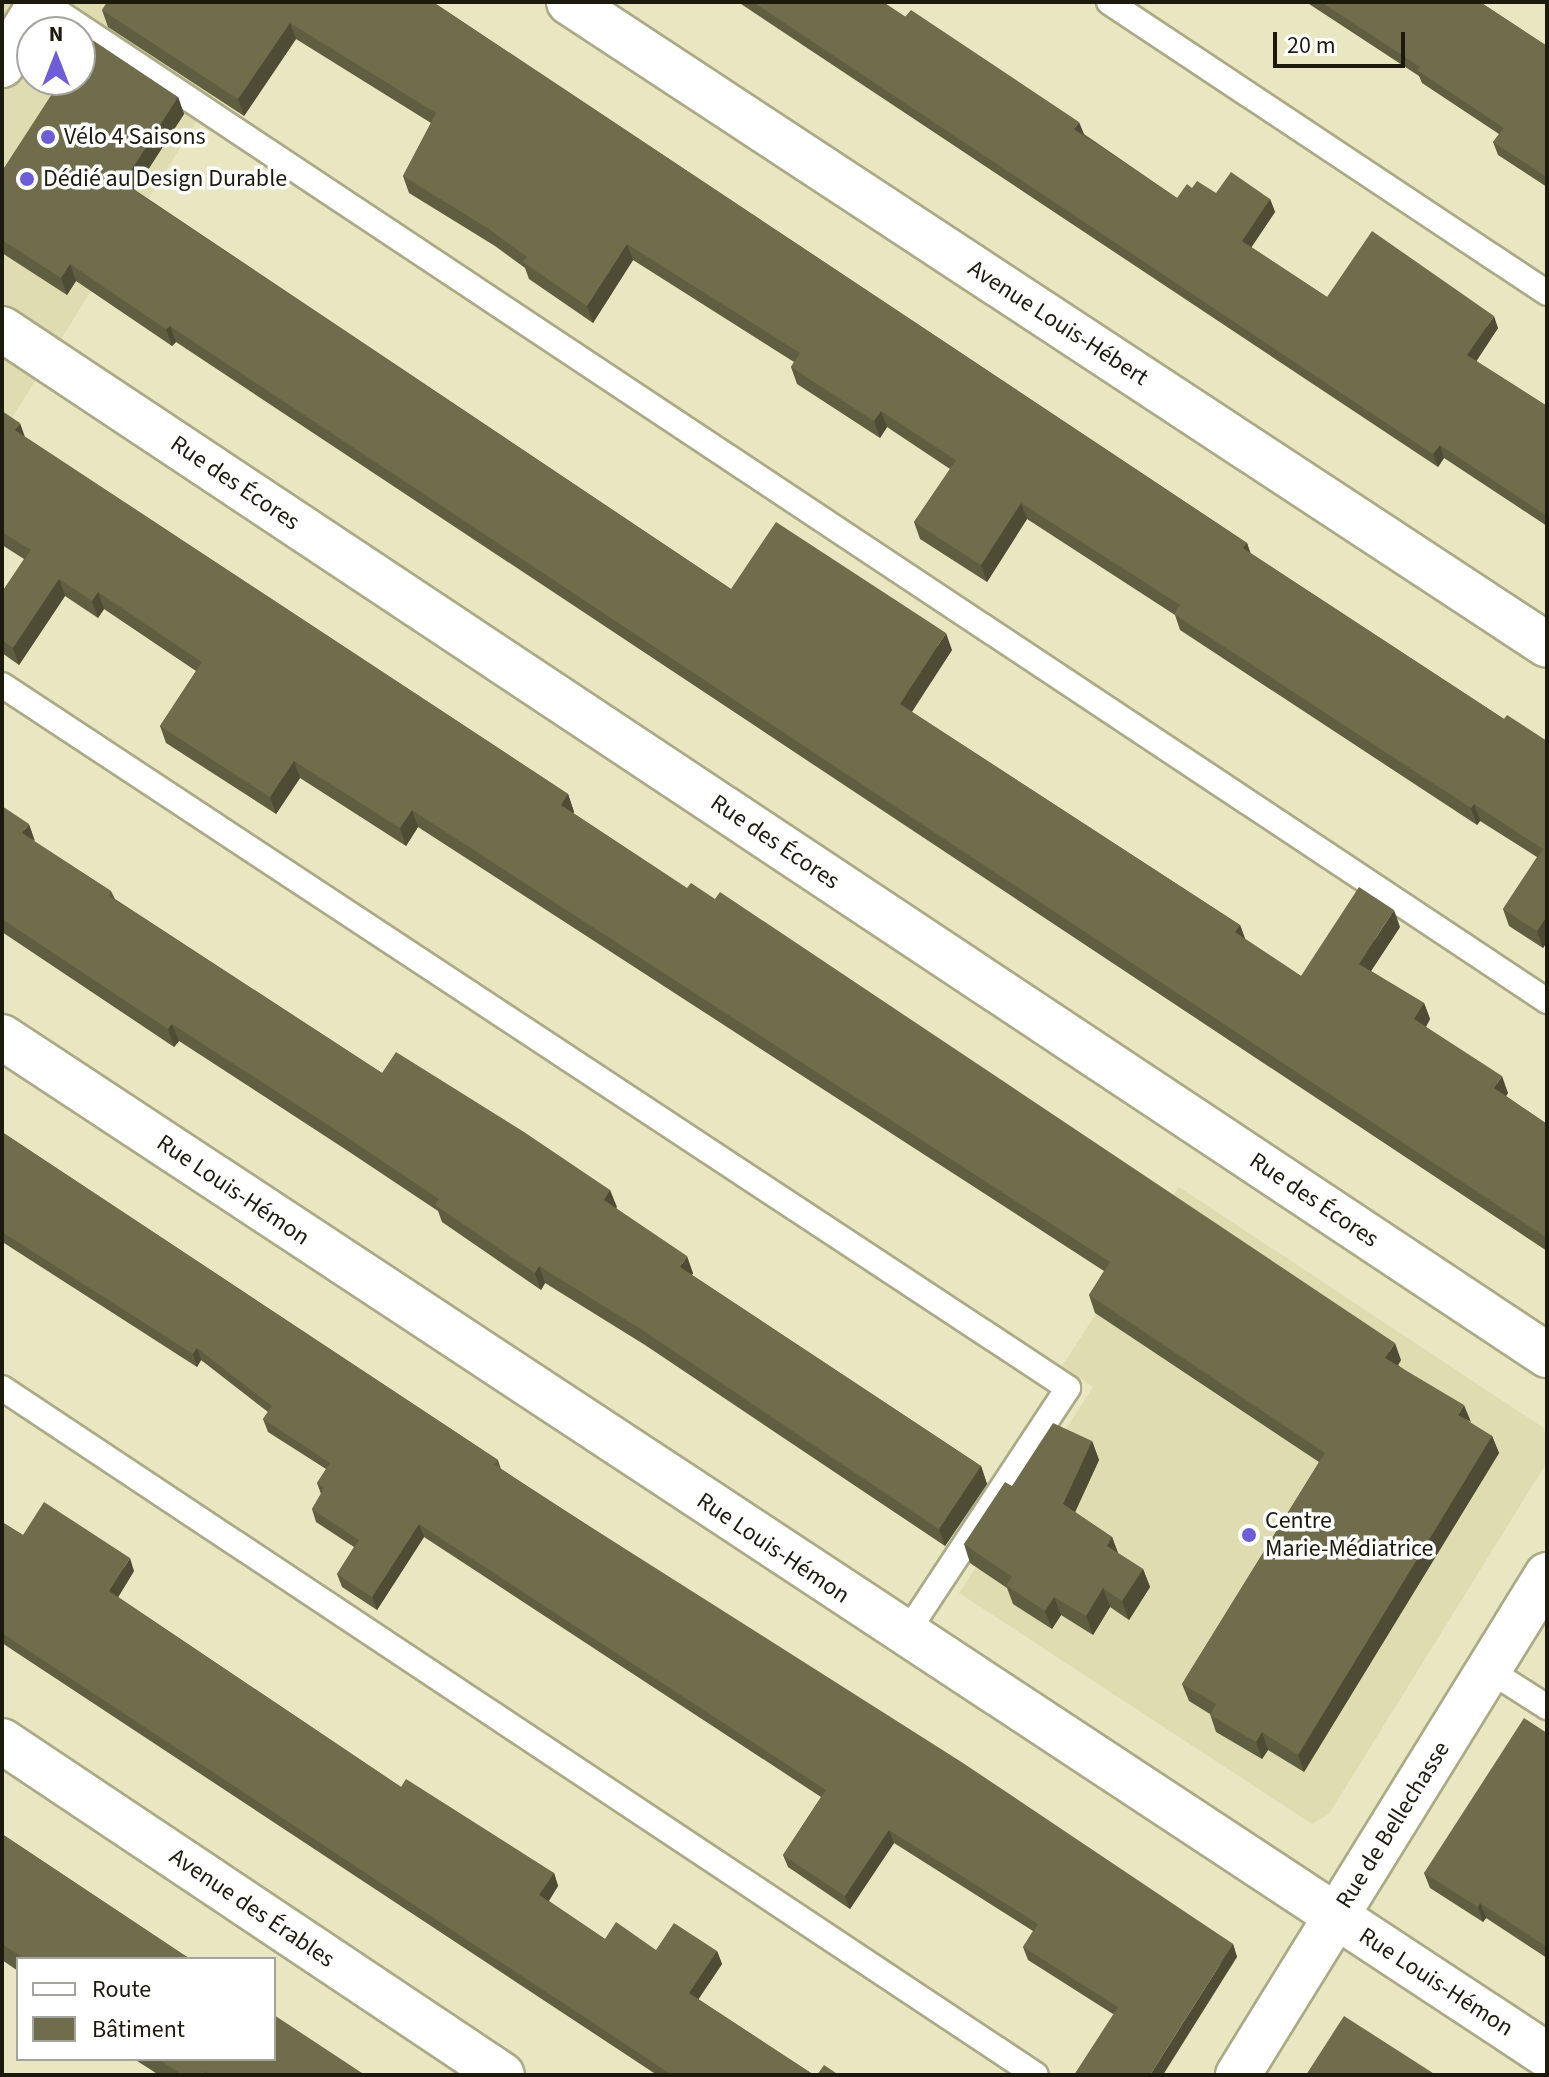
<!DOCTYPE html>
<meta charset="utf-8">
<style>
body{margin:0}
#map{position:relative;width:1549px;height:2077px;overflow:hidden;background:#e8e7c1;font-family:"Source Sans 3",sans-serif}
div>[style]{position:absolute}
.built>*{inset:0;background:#dedcb0}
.roads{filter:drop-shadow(2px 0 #abaa86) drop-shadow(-2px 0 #abaa86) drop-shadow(0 2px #abaa86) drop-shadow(0 -2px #abaa86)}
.service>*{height:24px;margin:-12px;padding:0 12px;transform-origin:12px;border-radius:12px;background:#fff}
.minor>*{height:44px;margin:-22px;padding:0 22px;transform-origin:22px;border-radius:22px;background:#fff}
.tertiary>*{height:44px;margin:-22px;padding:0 22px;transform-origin:22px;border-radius:22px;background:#fff}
.wall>*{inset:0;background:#5f5e40}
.shaded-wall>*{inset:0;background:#4e4c34}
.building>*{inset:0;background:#6f6d4b}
.dots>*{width:22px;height:22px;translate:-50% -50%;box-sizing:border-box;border:4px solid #fff;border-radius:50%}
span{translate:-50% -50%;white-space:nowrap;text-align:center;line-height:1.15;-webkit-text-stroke:7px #fff;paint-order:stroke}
.poi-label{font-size:24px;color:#1b1a0c}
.left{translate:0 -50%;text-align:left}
.street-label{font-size:24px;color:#1b1a0c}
.frame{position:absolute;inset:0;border:4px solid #1b1a0c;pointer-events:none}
.legend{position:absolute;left:16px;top:1957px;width:260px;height:104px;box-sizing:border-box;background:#fff;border:2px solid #a4a39e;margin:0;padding:10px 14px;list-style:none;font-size:24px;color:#1b1a0c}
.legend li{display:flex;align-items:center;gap:16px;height:40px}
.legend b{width:40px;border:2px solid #a4a39e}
.north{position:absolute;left:16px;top:16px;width:80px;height:80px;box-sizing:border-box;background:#fff;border:2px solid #a4a39e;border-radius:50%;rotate:0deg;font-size:22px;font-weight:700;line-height:32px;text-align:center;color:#1b1a0c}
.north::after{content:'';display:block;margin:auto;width:28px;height:36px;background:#6d5dd7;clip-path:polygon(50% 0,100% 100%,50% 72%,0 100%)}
.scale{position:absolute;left:1273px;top:32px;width:132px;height:36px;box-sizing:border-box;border:4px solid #1b1a0c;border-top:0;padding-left:10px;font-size:24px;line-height:28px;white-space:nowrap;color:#1b1a0c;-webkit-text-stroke:6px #fff;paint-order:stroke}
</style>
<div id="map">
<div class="built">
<div style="clip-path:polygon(evenodd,2px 2px,271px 2px,2px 434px,2px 2px,32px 32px,80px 32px,80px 80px,32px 80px,32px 32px)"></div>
<div style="clip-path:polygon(1179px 1187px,1547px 1430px,1547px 1462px,1329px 1814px,1312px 1824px,959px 1593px,1093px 1387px,1062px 1366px)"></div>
</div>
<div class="roads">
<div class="service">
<div style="left:43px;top:2px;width:1806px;rotate:33.59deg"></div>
<div style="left:1109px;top:2px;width:526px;rotate:33.6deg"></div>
<div style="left:2px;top:685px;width:1277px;rotate:33.4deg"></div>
<div style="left:1068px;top:1388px;width:296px;rotate:123.4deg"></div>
<div style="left:2px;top:1388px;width:1241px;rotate:33.6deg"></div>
<div style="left:1489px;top:1670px;width:69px;rotate:32.5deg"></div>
</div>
<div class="minor">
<div style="left:569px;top:2px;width:1170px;rotate:33.32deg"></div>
<div style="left:2px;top:329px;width:1855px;rotate:33.59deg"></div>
<div style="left:2px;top:1037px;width:1850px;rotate:33.38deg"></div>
<div style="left:2px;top:1741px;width:601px;rotate:33.74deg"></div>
</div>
<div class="tertiary">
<div style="left:2px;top:65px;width:74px;rotate:-58.2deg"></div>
<div style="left:1238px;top:2075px;width:588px;rotate:-58.28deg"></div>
</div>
</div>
<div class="wall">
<div style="clip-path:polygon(433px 2px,1247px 543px,1250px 553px,1504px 719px,1547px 741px,1547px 942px,1543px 948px,1509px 926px,1503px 909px,1537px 857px,1480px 821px,1477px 825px,1180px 630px,1175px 615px,1027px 519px,987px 582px,920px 539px,914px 522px,950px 469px,887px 427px,880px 438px,797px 384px,791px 367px,794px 362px,633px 260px,593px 323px,529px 279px,525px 268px,495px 246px,409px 193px,403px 176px,431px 123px,296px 39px,244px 116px,108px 27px,102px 10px)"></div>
<div style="clip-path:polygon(738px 2px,883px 2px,1084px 134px,1177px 198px,1192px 188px,1216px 193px,1270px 199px,1275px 212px,1251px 247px,1327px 297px,1498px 328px,1476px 361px,1547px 406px,1547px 526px,1444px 458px,1438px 467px)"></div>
<div style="clip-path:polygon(1306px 2px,1480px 2px,1547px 46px,1547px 187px,1498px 155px,1493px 142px,1499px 134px,1422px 83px,1419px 76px)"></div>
<div style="clip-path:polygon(178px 97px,184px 114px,135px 190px,731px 589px,952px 650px,912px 712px,1240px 925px,1245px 939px,1301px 976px,1400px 927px,1371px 971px,1424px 1003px,1430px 1019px,1426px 1027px,1508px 1093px,1506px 1096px,1547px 1124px,1547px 1251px,176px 342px,172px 346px,76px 281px,67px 295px,2px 253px,2px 171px)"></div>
<div style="clip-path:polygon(2px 411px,25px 437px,568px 794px,574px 812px,573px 813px,1401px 1360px,1398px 1365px,1471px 1423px,1492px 1436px,1499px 1453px,1304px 1772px,1268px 1750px,1262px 1759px,1216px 1732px,1210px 1714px,1189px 1701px,1182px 1684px,1319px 1462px,1095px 1313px,1089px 1295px,1104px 1271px,418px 827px,406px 846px,300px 778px,276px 814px,166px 743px,160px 726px,196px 671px,104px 609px,98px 618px,65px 596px,19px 665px,2px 653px,2px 592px,24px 559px,2px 545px)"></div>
<div style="clip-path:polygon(2px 806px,35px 842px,111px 891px,115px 899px,382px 1073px,610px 1190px,616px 1208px,693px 1273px,692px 1275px,981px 1466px,987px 1484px,945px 1546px,645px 1345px,545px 1283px,541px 1290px,442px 1222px,438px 1211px,348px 1151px,179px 1041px,174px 1047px,2px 932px)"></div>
<div style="clip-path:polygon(2px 1132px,498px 1460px,501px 1469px,1233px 1944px,1237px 1957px,1113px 2014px,1028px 1960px,1023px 1947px,1033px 1931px,894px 1843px,850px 1909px,788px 1867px,783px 1855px,821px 1797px,424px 1537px,377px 1610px,342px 1587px,337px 1574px,354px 1547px,316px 1522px,312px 1509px,321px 1494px,317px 1483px,326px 1469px,268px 1432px,263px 1419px,268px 1412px,201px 1360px,197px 1367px,4px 1243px,2px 1245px)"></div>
<div style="clip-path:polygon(1092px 1441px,1099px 1460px,1075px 1512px,1112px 1537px,1118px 1553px,1143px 1569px,1150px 1587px,1129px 1620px,1110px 1607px,1093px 1635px,1061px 1615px,1052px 1629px,1013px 1604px,1007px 1588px,970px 1563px,964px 1544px,1012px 1486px)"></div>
<div style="clip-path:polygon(2px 1522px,23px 1535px,134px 1571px,118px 1597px,401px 1787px,554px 1873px,558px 1886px,549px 1901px,605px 1939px,656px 1950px,717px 1951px,722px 1964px,698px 1999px,814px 2075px,657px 2075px,2px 1643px)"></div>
<div style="clip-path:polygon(1547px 1733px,1547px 1958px,1486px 1918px,1483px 1922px,1430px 1888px,1424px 1873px)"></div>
<div style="clip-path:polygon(2px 1834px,190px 1959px,18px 1959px,18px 1971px,2px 1960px)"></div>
<div style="clip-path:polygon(134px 2059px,274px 2059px,365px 2075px,159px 2075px)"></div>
</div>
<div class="shaded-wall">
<div style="clip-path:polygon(290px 23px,296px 39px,244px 116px,238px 99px)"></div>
<div style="clip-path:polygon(178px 97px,184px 114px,129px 199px,123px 183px)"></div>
<div style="clip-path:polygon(1079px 122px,1084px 134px,1078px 142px,1074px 129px)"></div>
<div style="clip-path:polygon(1270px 199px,1275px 212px,1247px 254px,1242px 241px)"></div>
<div style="clip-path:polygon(627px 244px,633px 260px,593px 323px,587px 306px)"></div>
<div style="clip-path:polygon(70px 264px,76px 281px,67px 295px,61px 278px)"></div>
<div style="clip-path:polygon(1494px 316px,1498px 328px,1472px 368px,1467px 355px)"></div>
<div style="clip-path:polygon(170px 326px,176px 342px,172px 346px,166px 329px)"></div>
<div style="clip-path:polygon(881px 411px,887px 427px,880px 438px,874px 421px)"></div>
<div style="clip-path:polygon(20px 423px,26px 440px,15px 430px)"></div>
<div style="clip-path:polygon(1440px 445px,1444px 458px,1438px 467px,1433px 454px)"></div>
<div style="clip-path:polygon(1021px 503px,1027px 519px,987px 582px,981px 565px)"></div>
<div style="clip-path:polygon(1247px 543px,1253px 560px,1243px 548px)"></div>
<div style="clip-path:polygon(59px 579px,65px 596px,19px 665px,13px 648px)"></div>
<div style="clip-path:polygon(98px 592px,104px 609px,98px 618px,92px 601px)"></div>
<div style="clip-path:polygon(946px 633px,952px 650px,906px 720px,900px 704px)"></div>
<div style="clip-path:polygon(294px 761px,300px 778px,276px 814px,270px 797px)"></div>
<div style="clip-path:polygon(568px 794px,574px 812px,567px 823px,561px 805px)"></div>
<div style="clip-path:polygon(1474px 804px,1480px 821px,1477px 825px,1471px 808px)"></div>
<div style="clip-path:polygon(412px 810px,418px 827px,406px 846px,400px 828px)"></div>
<div style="clip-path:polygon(29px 824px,35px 841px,22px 833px)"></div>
<div style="clip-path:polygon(1394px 910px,1400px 927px,1365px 980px,1359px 964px)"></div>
<div style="clip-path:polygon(1547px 916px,1547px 942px,1543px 948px,1537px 931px)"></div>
<div style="clip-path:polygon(1240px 925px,1246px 941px,1235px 932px)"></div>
<div style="clip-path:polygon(1424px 1003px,1430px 1019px,1420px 1036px,1414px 1019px)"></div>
<div style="clip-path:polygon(172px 1024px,179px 1041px,174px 1047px,168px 1029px)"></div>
<div style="clip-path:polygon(1502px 1076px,1508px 1093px,1500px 1105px,1494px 1088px)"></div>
<div style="clip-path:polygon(610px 1190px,617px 1207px,610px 1217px,604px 1200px)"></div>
<div style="clip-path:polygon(687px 1256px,693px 1273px,686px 1284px,680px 1267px)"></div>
<div style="clip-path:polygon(539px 1266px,545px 1283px,541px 1290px,535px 1273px)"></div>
<div style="clip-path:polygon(1395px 1343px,1401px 1360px,1392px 1375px,1385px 1358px)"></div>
<div style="clip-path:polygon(197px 1348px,201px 1360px,197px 1367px,193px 1354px)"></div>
<div style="clip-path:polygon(1464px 1405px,1471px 1422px,1458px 1415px)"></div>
<div style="clip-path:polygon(1492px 1436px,1499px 1453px,1304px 1772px,1298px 1755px)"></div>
<div style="clip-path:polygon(1092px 1441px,1099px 1460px,1070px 1523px,1063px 1504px)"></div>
<div style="clip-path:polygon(981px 1466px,987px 1484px,945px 1546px,939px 1529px)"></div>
<div style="clip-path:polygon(419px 1524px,424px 1537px,377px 1610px,372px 1597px)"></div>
<div style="clip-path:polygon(1112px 1537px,1119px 1556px,1107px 1546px)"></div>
<div style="clip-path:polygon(130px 1558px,134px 1571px,114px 1604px,109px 1591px)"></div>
<div style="clip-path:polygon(1143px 1569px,1150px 1587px,1129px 1620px,1122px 1601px)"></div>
<div style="clip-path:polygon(1103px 1588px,1110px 1607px,1093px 1635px,1086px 1616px)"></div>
<div style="clip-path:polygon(1054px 1597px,1061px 1615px,1052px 1629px,1045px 1611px)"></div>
<div style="clip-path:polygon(1262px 1732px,1268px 1750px,1262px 1759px,1256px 1742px)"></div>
<div style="clip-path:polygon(889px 1830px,894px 1843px,850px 1909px,845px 1896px)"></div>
<div style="clip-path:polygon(554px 1873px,558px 1886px,544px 1908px,539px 1895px)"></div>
<div style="clip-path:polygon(1480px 1903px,1486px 1918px,1483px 1922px,1478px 1907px)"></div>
<div style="clip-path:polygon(1233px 1944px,1237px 1957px,1163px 2075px,1150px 2075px)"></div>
<div style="clip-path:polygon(717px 1951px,722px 1964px,694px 2006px,689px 1993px)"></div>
</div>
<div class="building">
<div style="clip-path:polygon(107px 2px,433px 2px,1247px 543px,1243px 548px,1504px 719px,1507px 715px,1547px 741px,1547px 916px,1537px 931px,1503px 909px,1543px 849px,1474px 804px,1471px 808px,1174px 614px,1180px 605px,1021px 503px,981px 565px,914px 522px,956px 460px,881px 411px,874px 421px,791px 367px,800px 353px,627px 244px,587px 306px,523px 262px,527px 257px,489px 229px,403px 176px,436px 113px,290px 23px,238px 99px,102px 10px)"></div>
<div style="clip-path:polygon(753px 2px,883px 2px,905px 17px,911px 10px,1079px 122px,1074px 129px,1177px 198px,1187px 184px,1192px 188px,1197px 181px,1216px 193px,1231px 172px,1270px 199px,1242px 241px,1327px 297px,1372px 231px,1494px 316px,1467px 355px,1547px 406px,1547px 516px,1440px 445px,1433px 454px)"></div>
<div style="clip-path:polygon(1321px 2px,1480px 2px,1547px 46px,1547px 177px,1493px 142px,1504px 128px,1417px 70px,1420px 67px)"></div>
<div style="clip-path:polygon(88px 37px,178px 97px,123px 183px,731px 589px,776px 522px,946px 633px,900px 704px,1240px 925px,1235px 932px,1301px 976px,1359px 887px,1394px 910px,1359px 964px,1424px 1003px,1414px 1019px,1502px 1076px,1494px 1088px,1547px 1124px,1547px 1238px,170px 326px,166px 329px,70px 264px,61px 278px,2px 240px,2px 171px,61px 80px,80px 80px,80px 50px)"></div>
<div style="clip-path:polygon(2px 411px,20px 423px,15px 430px,568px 794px,561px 805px,687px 888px,691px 883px,715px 899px,720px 892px,1395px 1343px,1385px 1358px,1464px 1405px,1458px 1415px,1492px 1436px,1298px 1755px,1262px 1732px,1256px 1742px,1210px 1715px,1216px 1704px,1182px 1684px,1325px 1453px,1089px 1295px,1110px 1262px,412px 810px,400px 828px,294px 761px,270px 797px,160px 726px,202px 662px,98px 592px,92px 601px,59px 579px,13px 648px,2px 640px,2px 592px,31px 550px,2px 532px)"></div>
<div style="clip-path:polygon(2px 806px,29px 824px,22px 833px,111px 891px,109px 896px,382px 1073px,396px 1052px,524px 1132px,610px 1190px,604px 1200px,687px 1256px,680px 1267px,981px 1466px,939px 1529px,639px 1328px,539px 1266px,535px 1273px,435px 1205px,439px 1199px,342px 1134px,172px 1024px,168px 1029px,2px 919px)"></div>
<div style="clip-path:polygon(2px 1132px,498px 1460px,494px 1464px,537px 1493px,963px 1763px,1233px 1944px,1150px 2075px,1074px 2075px,1118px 2007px,1023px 1947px,1038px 1924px,889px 1830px,845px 1896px,783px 1855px,826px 1790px,419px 1524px,372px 1597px,337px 1574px,359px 1540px,312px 1509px,324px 1488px,317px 1483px,330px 1463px,263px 1419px,272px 1406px,197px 1348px,193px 1354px,2px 1232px)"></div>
<div style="clip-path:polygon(1053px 1423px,1092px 1441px,1063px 1504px,1112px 1537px,1107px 1546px,1143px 1569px,1122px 1601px,1103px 1588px,1086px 1616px,1054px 1597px,1045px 1611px,1006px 1585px,1012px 1577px,964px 1544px,1005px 1482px,1012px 1486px)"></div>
<div style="clip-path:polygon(44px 1502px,130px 1558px,109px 1591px,401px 1787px,406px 1779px,554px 1873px,539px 1895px,605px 1939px,616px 1922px,656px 1950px,674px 1923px,717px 1951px,689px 1993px,814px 2075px,672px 2075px,2px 1633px,2px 1522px,23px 1535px)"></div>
<div style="clip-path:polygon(1524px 1718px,1547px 1733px,1547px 1947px,1480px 1903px,1478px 1907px,1424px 1873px)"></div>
<div style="clip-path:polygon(2px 1834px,190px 1959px,25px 1959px,2px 1944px)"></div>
<div style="clip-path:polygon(274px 2015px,365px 2075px,211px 2075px,205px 2071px,203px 2075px,183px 2075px,158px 2059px,274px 2059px)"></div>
<div style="clip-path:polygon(1344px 2016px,1436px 2075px,1306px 2075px)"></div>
<div style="clip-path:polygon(824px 2065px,839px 2075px,817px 2075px)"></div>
</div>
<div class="dots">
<div style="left:48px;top:137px;background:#6d5dd7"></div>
<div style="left:27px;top:179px;background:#6d5dd7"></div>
<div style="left:1249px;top:1535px;background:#6d5dd7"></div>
</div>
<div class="poi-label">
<span class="left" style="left:64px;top:137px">Vélo 4 Saisons</span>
<span class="left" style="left:43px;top:179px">Dédié au Design Durable</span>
<span class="left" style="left:1265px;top:1535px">Centre<br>Marie-Médiatrice</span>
</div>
<div class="street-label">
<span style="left:1058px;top:323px;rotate:33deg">Avenue Louis-Hébert</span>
<span style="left:235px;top:483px;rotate:34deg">Rue des Écores</span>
<span style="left:775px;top:842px;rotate:34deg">Rue des Écores</span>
<span style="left:233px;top:1190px;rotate:34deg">Rue Louis-Hémon</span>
<span style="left:1314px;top:1200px;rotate:34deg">Rue des Écores</span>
<span style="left:773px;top:1548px;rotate:34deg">Rue Louis-Hémon</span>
<span style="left:1393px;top:1825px;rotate:-58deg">Rue de Bellechasse</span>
<span style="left:252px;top:1908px;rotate:34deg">Avenue des Érables</span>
<span style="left:1436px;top:1982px;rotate:33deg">Rue Louis-Hémon</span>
</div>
<div class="frame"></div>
<ul class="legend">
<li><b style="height:10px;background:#fff"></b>Route</li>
<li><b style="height:22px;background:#6f6d4b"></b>Bâtiment</li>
</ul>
<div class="north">N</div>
<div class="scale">20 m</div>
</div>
